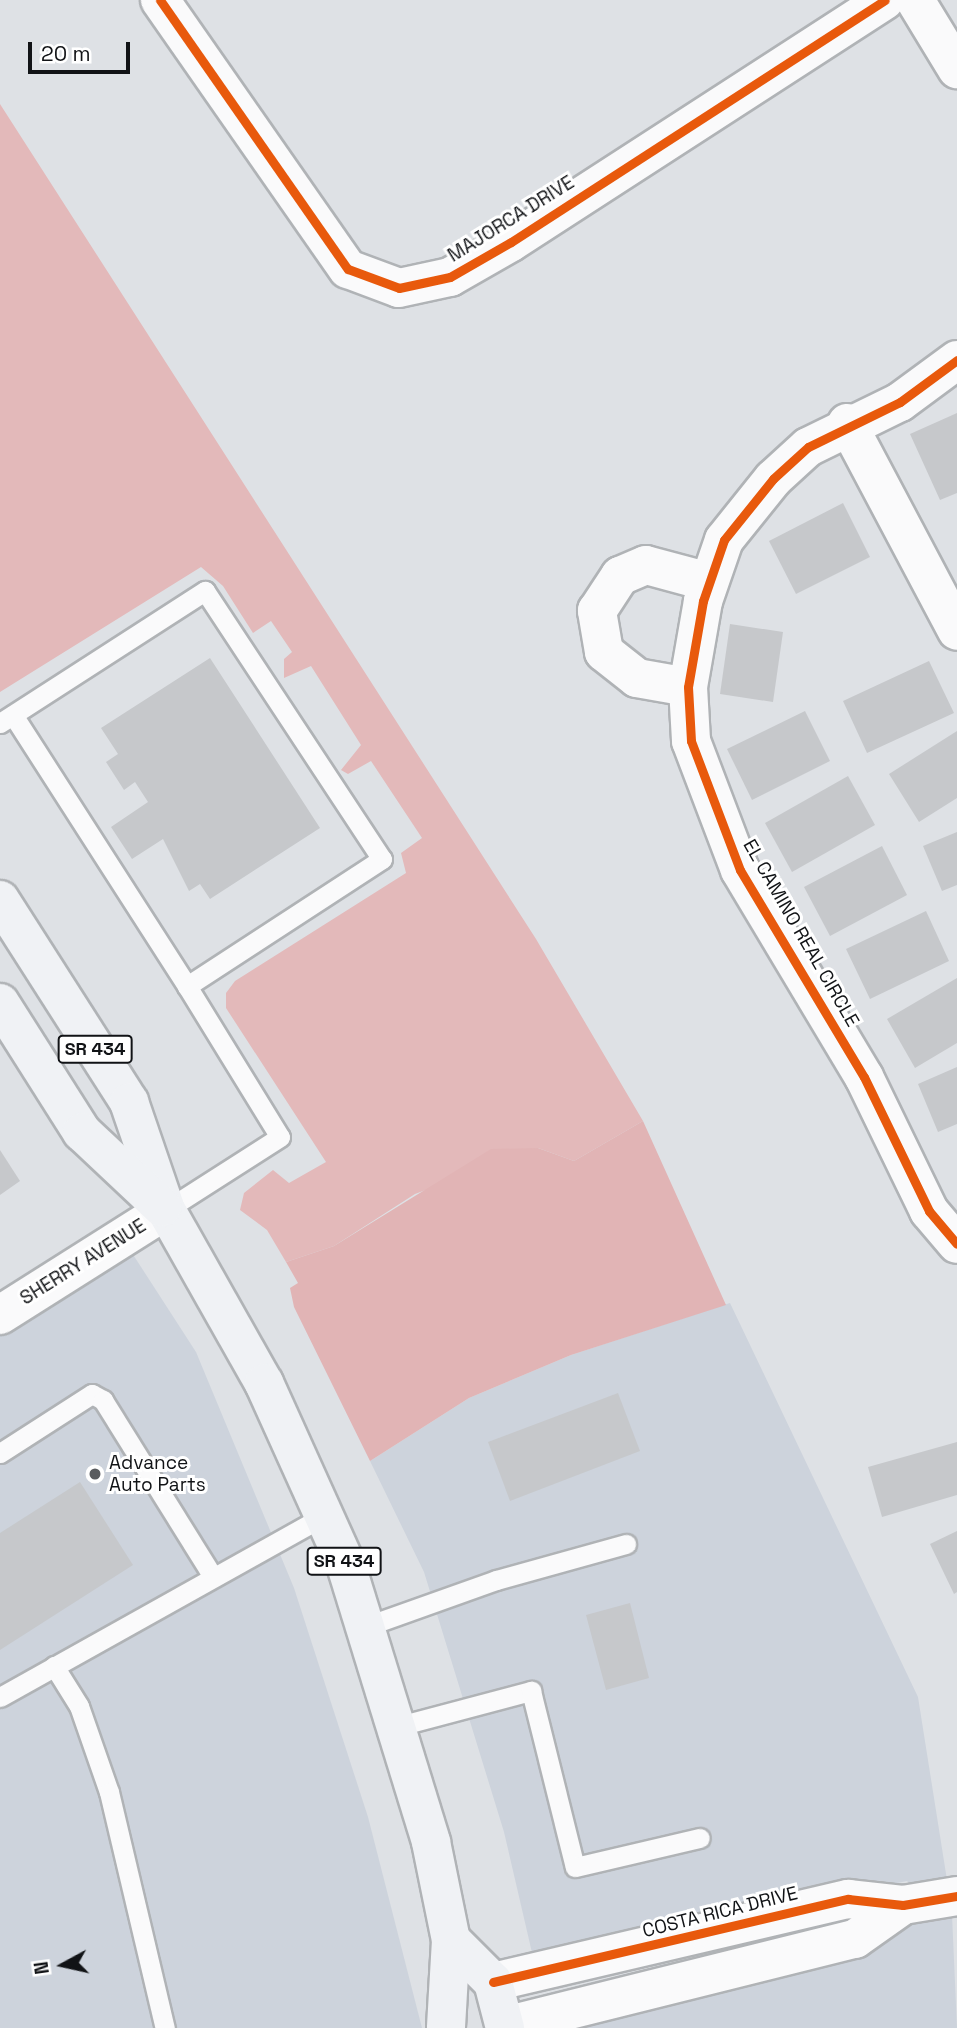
<!DOCTYPE html>
<style>
body{margin:0}
#map{position:relative;width:957px;height:2028px;overflow:hidden;background:#dee1e5;font-family:"Space Grotesk",sans-serif}
div>[style]{position:absolute}
.built>*{inset:0;background:#cdd3dc}
.green>*{inset:0;background:#e3b9ba}
.forest>*{inset:0;background:#e1b4b5}
.building>*{inset:0;background:#c6c8cb}
.roads{filter:drop-shadow(2px 0 #b0b3b6) drop-shadow(-2px 0 #b0b3b6) drop-shadow(0 2px #b0b3b6) drop-shadow(0 -2px #b0b3b6)}
.service>*{height:19px;margin:-9.5px;padding:0 9.5px;transform-origin:9.5px;border-radius:9.5px;background:#fafafb}
.minor>*{height:38px;margin:-19px;padding:0 19px;transform-origin:19px;border-radius:19px;background:#fafafb}
.primary>*{height:38px;margin:-19px;padding:0 19px;transform-origin:19px;border-radius:19px;background:#f0f2f5}
.cycleway>*{height:9px;margin:-4.5px;padding:0 4.5px;transform-origin:4.5px;border-radius:4.5px;background:#e8590c}
.dots>*{width:19px;height:19px;translate:-50% -50%;box-sizing:border-box;border:4px solid #fff;border-radius:50%}
span{translate:-50% -50%;white-space:nowrap;text-align:center;line-height:1.15;-webkit-text-stroke:6px #fff;paint-order:stroke}
.shield-label span{padding:2px 5px;background:#fff;border:2px solid;border-radius:5px;-webkit-text-stroke-width:0}
.shield-label{font-size:18px;color:#111316;font-weight:700}
.street-label{font-size:19px;color:#111316}
.poi-label{font-size:19px;color:#111316}
.left{translate:0 -50%;text-align:left}
.north{position:absolute;left:28px;top:1930px;width:70px;height:70px;-webkit-text-stroke:5px #fff;paint-order:stroke;rotate:262deg;font-size:19px;font-weight:700;line-height:28px;text-align:center;color:#111316}
.north::after{content:'';display:block;margin:auto;width:24px;height:32px;background:#111316;clip-path:polygon(50% 0,100% 100%,50% 72%,0 100%)}
.scale{position:absolute;left:28px;top:42px;width:102px;height:32px;box-sizing:border-box;border:4px solid #111316;border-top:0;padding-left:9px;font-size:21px;line-height:24px;white-space:nowrap;color:#111316;-webkit-text-stroke:5px #fff;paint-order:stroke}
</style>
<div id="map">
<div class="built">
<div style="clip-path:polygon(132px 1253px,196px 1352px,294px 1588px,368px 1817px,422px 2028px,0 2028px,0 1336px)"></div>
<div style="clip-path:polygon(730px 1303px,918px 1697px,947px 1880px,912px 1886px,907px 1881px,533px 1957px,504px 1832px,424px 1572px,370px 1461px,469px 1398px,571px 1355px)"></div>
<div style="clip-path:polygon(952px 1915px,957px 2028px,569px 2028px,908px 1924px)"></div>
</div>
<div class="green">
<div style="clip-path:polygon(0 104px,536px 939px,643px 1121px,574px 1161px,538px 1148px,415px 1194px,334px 1246px,286px 1262px,267px 1230px,240px 1210px,244px 1193px,273px 1170px,289px 1183px,326px 1162px,226px 1008px,226px 993px,235px 981px,406px 873px,401px 853px,422px 838px,371px 761px,348px 774px,341px 770px,361px 745px,311px 666px,284px 678px,284px 659px,292px 652px,271px 621px,253px 633px,223px 586px,201px 567px,0 692px)"></div>
</div>
<div class="forest">
<div style="clip-path:polygon(643px 1121px,726px 1305px,571px 1355px,469px 1398px,370px 1461px,294px 1307px,290px 1288px,298px 1283px,286px 1262px,334px 1246px,491px 1149px,538px 1148px,574px 1161px)"></div>
</div>
<div class="building">
<div style="clip-path:polygon(957px 413px,957px 493px,940px 500px,910px 434px)"></div>
<div style="clip-path:polygon(843px 503px,870px 557px,796px 594px,769px 541px)"></div>
<div style="clip-path:polygon(730px 624px,783px 632px,773px 702px,720px 694px)"></div>
<div style="clip-path:polygon(210px 658px,320px 828px,210px 899px,200px 884px,189px 891px,163px 839px,132px 859px,111px 827px,148px 802px,135px 782px,124px 790px,106px 762px,118px 754px,101px 728px)"></div>
<div style="clip-path:polygon(929px 661px,954px 713px,867px 753px,843px 701px)"></div>
<div style="clip-path:polygon(805px 711px,830px 761px,752px 800px,727px 749px)"></div>
<div style="clip-path:polygon(957px 731px,957px 798px,919px 822px,889px 774px)"></div>
<div style="clip-path:polygon(848px 776px,875px 825px,792px 872px,765px 823px)"></div>
<div style="clip-path:polygon(957px 832px,957px 885px,942px 891px,923px 846px)"></div>
<div style="clip-path:polygon(882px 846px,907px 895px,830px 936px,804px 887px)"></div>
<div style="clip-path:polygon(926px 911px,949px 961px,870px 999px,846px 949px)"></div>
<div style="clip-path:polygon(957px 978px,957px 1043px,915px 1068px,887px 1019px)"></div>
<div style="clip-path:polygon(957px 1067px,957px 1124px,938px 1132px,918px 1084px)"></div>
<div style="clip-path:polygon(0 1150px,20px 1181px,0 1195px)"></div>
<div style="clip-path:polygon(618px 1393px,640px 1451px,510px 1501px,488px 1442px)"></div>
<div style="clip-path:polygon(957px 1442px,957px 1495px,882px 1517px,868px 1467px)"></div>
<div style="clip-path:polygon(80px 1482px,133px 1565px,0 1650px,0 1533px)"></div>
<div style="clip-path:polygon(957px 1531px,957px 1592px,954px 1594px,930px 1544px)"></div>
<div style="clip-path:polygon(630px 1603px,649px 1678px,606px 1690px,586px 1615px)"></div>
</div>
<div class="roads">
<div class="service">
<div style="left:13px;top:715px;width:322px;rotate:57.3deg"></div>
<div style="left:0;top:723px;width:244px;rotate:-32.8deg"></div>
<div style="left:205px;top:591px;width:321px;rotate:56.6deg"></div>
<div style="left:382px;top:859px;width:233px;rotate:146.9deg"></div>
<div style="left:187px;top:986px;width:177px;rotate:58.4deg"></div>
<div style="left:280px;top:1137px;width:135px;rotate:147.4deg"></div>
<div style="left:0;top:1453px;width:109px;rotate:-32.7deg"></div>
<div style="left:92px;top:1394px;width:13px;rotate:29deg"></div>
<div style="left:103px;top:1400px;width:206px;rotate:58.1deg"></div>
<div style="left:367px;top:1626px;width:137px;rotate:-19.6deg"></div>
<div style="left:496px;top:1580px;width:135px;rotate:-15.5deg"></div>
<div style="left:54px;top:1666px;width:47px;rotate:58deg"></div>
<div style="left:79px;top:1706px;width:91px;rotate:70.8deg"></div>
<div style="left:109px;top:1792px;width:243px;rotate:76.7deg"></div>
<div style="left:0;top:1697px;width:373px;rotate:-29.2deg"></div>
<div style="left:399px;top:1726px;width:137px;rotate:-14.9deg"></div>
<div style="left:531px;top:1691px;width:181px;rotate:76deg"></div>
<div style="left:575px;top:1867px;width:128px;rotate:-13.1deg"></div>
</div>
<div class="minor">
<div style="left:160px;top:0;width:328px;rotate:55.1deg"></div>
<div style="left:348px;top:269px;width:54px;rotate:20.4deg"></div>
<div style="left:399px;top:288px;width:52px;rotate:-12.2deg"></div>
<div style="left:450px;top:277px;width:70px;rotate:-29.8deg"></div>
<div style="left:511px;top:242px;width:445px;rotate:-32.9deg"></div>
<div style="left:915px;top:0;width:81px;rotate:58.7deg"></div>
<div style="left:957px;top:360px;width:71px;rotate:143.6deg"></div>
<div style="left:900px;top:402px;width:102px;rotate:153.9deg"></div>
<div style="left:808px;top:447px;width:47px;rotate:137.6deg"></div>
<div style="left:773px;top:479px;width:78px;rotate:128.8deg"></div>
<div style="left:724px;top:540px;width:65px;rotate:109deg"></div>
<div style="left:703px;top:601px;width:87px;rotate:99.9deg"></div>
<div style="left:688px;top:687px;width:54px;rotate:86.8deg"></div>
<div style="left:691px;top:741px;width:138px;rotate:69.2deg"></div>
<div style="left:740px;top:870px;width:241px;rotate:59.1deg"></div>
<div style="left:864px;top:1077px;width:149px;rotate:64.1deg"></div>
<div style="left:929px;top:1211px;width:43px;rotate:49.7deg"></div>
<div style="left:847px;top:423px;width:235px;rotate:62.1deg"></div>
<div style="left:688px;top:687px;width:52px;rotate:-170deg"></div>
<div style="left:637px;top:678px;width:42px;rotate:-141.8deg"></div>
<div style="left:604px;top:652px;width:42px;rotate:-99.7deg"></div>
<div style="left:597px;top:611px;width:42px;rotate:-56.7deg"></div>
<div style="left:620px;top:576px;width:28px;rotate:-23deg"></div>
<div style="left:646px;top:565px;width:65px;rotate:15.1deg"></div>
<div style="left:0;top:1315px;width:196px;rotate:-32.3deg"></div>
<div style="left:493px;top:1982px;width:365px;rotate:-13.2deg"></div>
<div style="left:848px;top:1899px;width:55px;rotate:6.2deg"></div>
<div style="left:903px;top:1905px;width:55px;rotate:-9.5deg"></div>
<div style="left:505px;top:2026px;width:361px;rotate:-14deg"></div>
<div style="left:855px;top:1939px;width:59px;rotate:-35.3deg"></div>
</div>
<div class="primary">
<div style="left:0;top:900px;width:240px;rotate:57.4deg"></div>
<div style="left:129px;top:1102px;width:114px;rotate:71.1deg"></div>
<div style="left:166px;top:1210px;width:199px;rotate:60.5deg"></div>
<div style="left:264px;top:1383px;width:196px;rotate:65.7deg"></div>
<div style="left:345px;top:1562px;width:293px;rotate:72.9deg"></div>
<div style="left:431px;top:1842px;width:100px;rotate:78.5deg"></div>
<div style="left:451px;top:1940px;width:88px;rotate:93.3deg"></div>
<div style="left:0;top:1003px;width:153px;rotate:57.6deg"></div>
<div style="left:82px;top:1132px;width:110px;rotate:43.2deg"></div>
<div style="left:451px;top:1940px;width:59px;rotate:45deg"></div>
<div style="left:493px;top:1982px;width:48px;rotate:75.4deg"></div>
</div>
</div>
<div class="cycleway">
<div style="left:160px;top:0;width:328px;rotate:55.1deg"></div>
<div style="left:348px;top:269px;width:54px;rotate:20.4deg"></div>
<div style="left:399px;top:288px;width:52px;rotate:-12.2deg"></div>
<div style="left:450px;top:277px;width:70px;rotate:-29.8deg"></div>
<div style="left:511px;top:242px;width:445px;rotate:-32.9deg"></div>
<div style="left:957px;top:360px;width:71px;rotate:143.6deg"></div>
<div style="left:900px;top:402px;width:102px;rotate:153.9deg"></div>
<div style="left:808px;top:447px;width:47px;rotate:137.6deg"></div>
<div style="left:773px;top:479px;width:78px;rotate:128.8deg"></div>
<div style="left:724px;top:540px;width:65px;rotate:109deg"></div>
<div style="left:703px;top:601px;width:87px;rotate:99.9deg"></div>
<div style="left:688px;top:687px;width:54px;rotate:86.8deg"></div>
<div style="left:691px;top:741px;width:138px;rotate:69.2deg"></div>
<div style="left:740px;top:870px;width:241px;rotate:59.1deg"></div>
<div style="left:864px;top:1077px;width:149px;rotate:64.1deg"></div>
<div style="left:929px;top:1211px;width:43px;rotate:49.7deg"></div>
<div style="left:493px;top:1982px;width:365px;rotate:-13.2deg"></div>
<div style="left:848px;top:1899px;width:55px;rotate:6.2deg"></div>
<div style="left:903px;top:1905px;width:55px;rotate:-9.5deg"></div>
</div>
<div class="dots">
<div style="left:95px;top:1474px;background:#595b5e"></div>
</div>
<div class="shield-label">
<span style="left:95px;top:1049px">SR 434</span>
<span style="left:344px;top:1561px">SR 434</span>
</div>
<div class="street-label">
<span style="left:511px;top:219px;rotate:-32deg">MAJORCA DRIVE</span>
<span style="left:801px;top:933px;rotate:60deg">EL CAMINO REAL CIRCLE</span>
<span style="left:83px;top:1262px;rotate:-32deg">SHERRY AVENUE</span>
<span style="left:720px;top:1912px;rotate:-14deg">COSTA RICA DRIVE</span>
</div>
<div class="poi-label">
<span class="left" style="left:109px;top:1474px">Advance<br>Auto Parts</span>
</div>
<div class="north">N</div>
<div class="scale">20 m</div>
</div>
